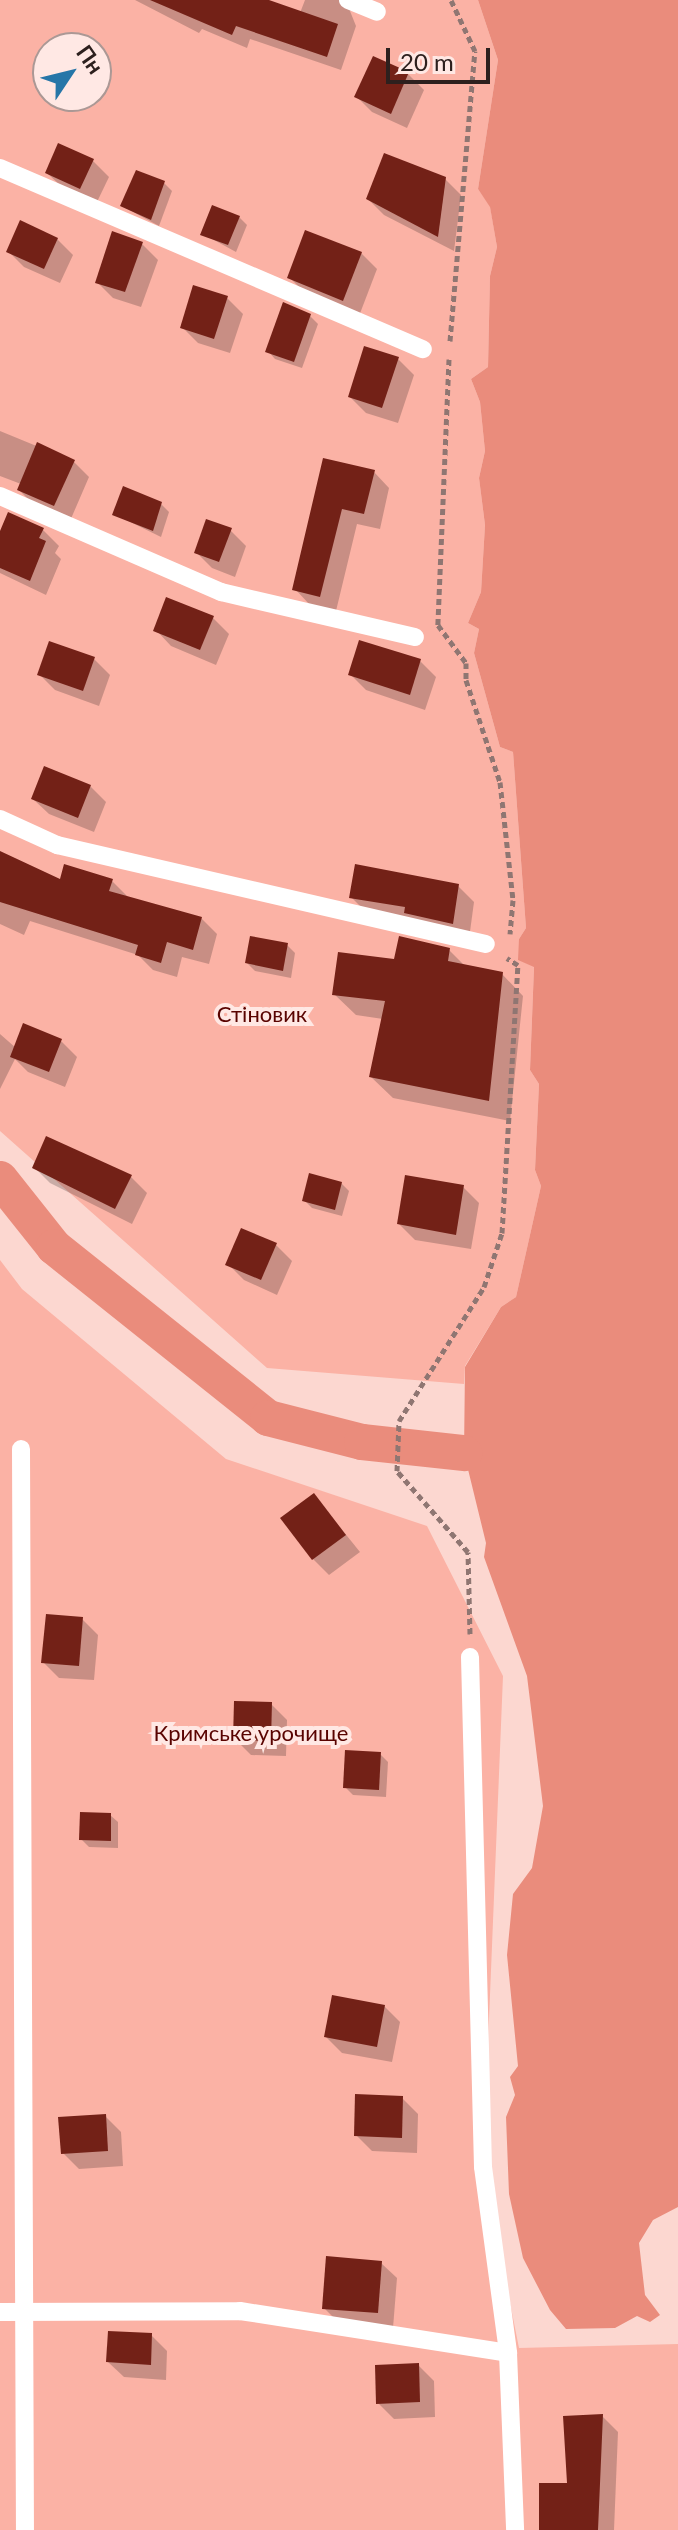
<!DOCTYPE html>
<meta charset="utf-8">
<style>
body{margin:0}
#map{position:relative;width:678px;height:2530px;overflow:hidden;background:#fcd7d0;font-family:Lato,sans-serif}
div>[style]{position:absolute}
.green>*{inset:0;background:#fbb2a5}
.water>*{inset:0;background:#ea8c7c}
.shadow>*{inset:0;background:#0003}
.canal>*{height:36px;margin:-18px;padding:0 18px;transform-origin:18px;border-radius:18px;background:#ea8c7c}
.building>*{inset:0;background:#732117}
.path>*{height:5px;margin-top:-2.5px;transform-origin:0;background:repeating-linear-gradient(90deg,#8f7672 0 6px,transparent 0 10px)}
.lane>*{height:18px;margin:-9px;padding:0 9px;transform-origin:9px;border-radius:9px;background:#fff}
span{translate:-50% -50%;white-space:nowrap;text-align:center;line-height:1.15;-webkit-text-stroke:8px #ffe8e4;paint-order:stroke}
.park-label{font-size:22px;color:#590300}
.north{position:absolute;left:32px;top:32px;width:80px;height:80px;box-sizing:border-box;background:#ffe8e4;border:2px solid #ab9895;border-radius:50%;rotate:55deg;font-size:22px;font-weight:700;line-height:32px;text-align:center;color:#2d201e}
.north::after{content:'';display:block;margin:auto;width:28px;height:36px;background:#2676a8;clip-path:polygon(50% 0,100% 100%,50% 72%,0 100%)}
.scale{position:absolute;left:386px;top:48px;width:104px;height:36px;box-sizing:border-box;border:4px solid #2d201e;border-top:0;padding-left:10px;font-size:24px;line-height:28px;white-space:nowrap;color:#2d201e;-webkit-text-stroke:6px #ffe8e4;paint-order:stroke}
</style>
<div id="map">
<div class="green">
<div style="clip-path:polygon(evenodd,0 0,478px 0,498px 60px,478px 189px,490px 206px,497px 247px,490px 276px,488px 367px,471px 379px,480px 402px,485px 451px,479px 478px,485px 525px,481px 592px,468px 623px,479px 629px,474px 653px,500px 747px,513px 752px,526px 928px,519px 939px,534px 966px,530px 1070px,539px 1084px,535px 1170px,541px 1186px,516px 1297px,501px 1307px,465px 1366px,464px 1384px,267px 1368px,0 1131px,0 0,48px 48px,96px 48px,96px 96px,48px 96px,48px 48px)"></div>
<div style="clip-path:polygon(0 1260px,22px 1289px,226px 1459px,427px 1526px,503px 1676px,483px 2167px,519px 2348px,678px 2344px,678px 2530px,0 2530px)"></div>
</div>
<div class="water">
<div style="clip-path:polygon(478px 0,678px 0,678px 2207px,653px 2220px,639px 2243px,645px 2295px,660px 2315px,650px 2322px,637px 2316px,615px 2328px,566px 2329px,550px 2310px,523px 2258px,509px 2194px,506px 2117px,515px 2095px,510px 2077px,518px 2066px,507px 1955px,513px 1894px,532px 1868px,543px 1806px,527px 1676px,484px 1557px,486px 1543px,464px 1453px,465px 1367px,501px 1307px,516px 1297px,541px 1186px,535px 1170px,539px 1084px,530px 1070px,534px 967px,518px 960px,519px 939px,526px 928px,513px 752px,500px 747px,474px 653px,479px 629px,468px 623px,481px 592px,485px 525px,479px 478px,485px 451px,480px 402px,471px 379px,488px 367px,490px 276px,497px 247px,490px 207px,478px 189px,498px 60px)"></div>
</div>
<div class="shadow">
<div style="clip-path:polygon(135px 0,263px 0,300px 13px,305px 0,366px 0,350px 11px,356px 26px,341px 70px,250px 39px,247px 48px,202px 29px,199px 33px)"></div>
<div style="clip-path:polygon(374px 58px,408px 74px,424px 90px,407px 128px,372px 112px,356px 96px)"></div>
<div style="clip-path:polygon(93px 161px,109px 177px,96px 204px,63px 188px,47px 173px)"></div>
<div style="clip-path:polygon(445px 179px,461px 195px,454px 251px,384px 215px,368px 199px)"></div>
<div style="clip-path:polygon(164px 183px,172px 191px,159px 226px,122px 206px)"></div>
<div style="clip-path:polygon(239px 217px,247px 225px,236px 252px,203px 234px)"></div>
<div style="clip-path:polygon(57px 239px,73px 255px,60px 283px,24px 267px,8px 251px)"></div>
<div style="clip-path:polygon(142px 244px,158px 260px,141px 307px,113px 298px,97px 282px)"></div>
<div style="clip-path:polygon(361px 253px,377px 269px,359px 316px,305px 293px,289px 277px)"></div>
<div style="clip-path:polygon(227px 298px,243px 314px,230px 353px,198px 343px,182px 327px)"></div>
<div style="clip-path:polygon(310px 316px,318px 324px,302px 368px,275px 359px,268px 351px)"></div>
<div style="clip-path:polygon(398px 359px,414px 375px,398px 423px,366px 413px,350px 397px)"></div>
<div style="clip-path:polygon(0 431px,73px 461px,89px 477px,70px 521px,35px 506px,19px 490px,21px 484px,0 476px)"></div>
<div style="clip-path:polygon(324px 461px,374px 472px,389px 488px,380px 529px,357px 524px,336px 611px,310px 605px,295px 589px)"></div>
<div style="clip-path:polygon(161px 504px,169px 512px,161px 537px,114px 514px)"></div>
<div style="clip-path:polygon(43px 530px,59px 546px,55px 553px,61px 559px,46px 595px,0 573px,0 537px)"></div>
<div style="clip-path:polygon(230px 530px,246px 546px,235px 577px,212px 568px,196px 552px)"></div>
<div style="clip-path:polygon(213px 618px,229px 634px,216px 665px,171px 646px,156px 630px)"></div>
<div style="clip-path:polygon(94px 659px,110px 675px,99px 706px,55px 690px,39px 674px)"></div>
<div style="clip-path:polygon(420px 661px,436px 677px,425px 710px,366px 690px,350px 674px)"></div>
<div style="clip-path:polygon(90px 786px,106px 802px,94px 832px,49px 814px,33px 799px)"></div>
<div style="clip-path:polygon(0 869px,61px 881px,112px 881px,128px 897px,201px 918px,217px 934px,209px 964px,182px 957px,177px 977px,153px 970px,138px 955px,30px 921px,24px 935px,0 924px)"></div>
<div style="clip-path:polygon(458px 886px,474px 902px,469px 939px,367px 913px,351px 897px)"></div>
<div style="clip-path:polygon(287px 945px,295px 953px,291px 978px,255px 971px,247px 963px)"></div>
<div style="clip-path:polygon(449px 950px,465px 966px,502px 974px,523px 996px,510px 1121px,393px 1098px,371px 1077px,383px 1019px,356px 1015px,334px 994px,396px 961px)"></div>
<div style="clip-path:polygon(24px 1026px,61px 1041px,77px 1057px,65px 1087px,28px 1072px,15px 1059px,0 1089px,0 1034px,16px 1048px)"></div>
<div style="clip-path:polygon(34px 1167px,131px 1177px,147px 1193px,132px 1224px,50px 1183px)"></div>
<div style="clip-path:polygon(341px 1183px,349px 1191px,342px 1216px,312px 1208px,304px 1200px)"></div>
<div style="clip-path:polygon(463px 1187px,479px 1203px,471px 1249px,415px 1240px,399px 1224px)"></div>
<div style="clip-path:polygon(276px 1245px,292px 1261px,277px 1295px,244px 1280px,228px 1264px)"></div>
<div style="clip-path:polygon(314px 1495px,360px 1552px,329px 1575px,313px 1559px)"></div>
<div style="clip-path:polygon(82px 1619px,98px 1635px,94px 1680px,59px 1678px,43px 1662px)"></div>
<div style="clip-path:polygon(271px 1704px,287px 1720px,286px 1756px,251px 1755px,235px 1739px)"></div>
<div style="clip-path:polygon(380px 1754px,388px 1762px,386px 1797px,353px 1795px,345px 1787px)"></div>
<div style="clip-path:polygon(110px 1815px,118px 1822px,118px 1848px,89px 1847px,81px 1839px)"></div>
<div style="clip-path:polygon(384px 2006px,400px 2022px,392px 2062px,342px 2053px,326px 2037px)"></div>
<div style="clip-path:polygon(402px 2098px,418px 2114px,417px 2153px,372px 2151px,356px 2135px)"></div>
<div style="clip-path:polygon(105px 2116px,121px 2132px,123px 2166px,79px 2169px,63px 2153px)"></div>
<div style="clip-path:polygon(381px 2263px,397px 2278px,393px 2328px,340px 2324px,324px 2308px)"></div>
<div style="clip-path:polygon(151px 2335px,167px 2351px,166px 2380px,124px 2377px,108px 2362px)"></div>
<div style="clip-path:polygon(418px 2365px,434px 2381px,435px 2417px,394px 2419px,378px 2403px)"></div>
<div style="clip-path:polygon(602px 2416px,618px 2432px,614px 2530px,542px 2530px)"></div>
</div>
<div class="canal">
<div style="left:0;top:1179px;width:87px;rotate:51.5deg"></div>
<div style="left:54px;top:1247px;width:274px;rotate:38.6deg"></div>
<div style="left:268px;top:1418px;width:97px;rotate:14.3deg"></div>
<div style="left:362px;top:1442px;width:103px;rotate:6.2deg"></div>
</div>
<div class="building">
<div style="clip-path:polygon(150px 0,269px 0,338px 24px,327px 57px,236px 26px,232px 35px)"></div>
<div style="clip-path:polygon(373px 56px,409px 72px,391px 114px,354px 97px)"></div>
<div style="clip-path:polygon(58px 143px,94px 159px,80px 189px,45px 173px)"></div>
<div style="clip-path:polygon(384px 153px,446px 177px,438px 237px,366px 199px)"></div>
<div style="clip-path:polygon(136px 170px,165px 181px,151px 220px,120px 206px)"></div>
<div style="clip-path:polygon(212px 205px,240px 216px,228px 245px,200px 235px)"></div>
<div style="clip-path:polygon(20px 220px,58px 238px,44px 269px,6px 252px)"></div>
<div style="clip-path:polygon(305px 230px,362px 252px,343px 301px,287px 278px)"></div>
<div style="clip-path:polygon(112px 231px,143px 242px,125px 292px,95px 283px)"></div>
<div style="clip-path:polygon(193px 285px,228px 296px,214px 339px,180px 328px)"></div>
<div style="clip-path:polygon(283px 302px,311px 314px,294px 362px,265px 352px)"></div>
<div style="clip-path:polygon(364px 346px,399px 357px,382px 408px,348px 397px)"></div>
<div style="clip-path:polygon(37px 442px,75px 460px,54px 506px,17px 490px)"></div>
<div style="clip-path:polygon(323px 458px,375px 470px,364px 514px,342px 509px,320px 597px,292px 590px)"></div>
<div style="clip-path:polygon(123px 486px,162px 502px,153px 531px,112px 515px)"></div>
<div style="clip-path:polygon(8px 512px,44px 528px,39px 538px,46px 541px,30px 581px,0 568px,0 531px)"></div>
<div style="clip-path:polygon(206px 519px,232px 528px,219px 562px,194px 553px)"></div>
<div style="clip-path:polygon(166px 597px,214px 616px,200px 650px,153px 631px)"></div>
<div style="clip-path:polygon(359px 640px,421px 659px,410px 695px,348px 675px)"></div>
<div style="clip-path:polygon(49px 641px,95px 657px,83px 691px,37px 675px)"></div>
<div style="clip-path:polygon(44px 766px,91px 785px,78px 818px,31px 799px)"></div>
<div style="clip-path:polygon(0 851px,60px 879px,64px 864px,113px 879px,109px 891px,202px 917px,193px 950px,167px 942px,161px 963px,135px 955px,138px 945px,0 902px)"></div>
<div style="clip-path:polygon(355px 864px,459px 884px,453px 924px,404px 913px,405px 907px,349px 898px)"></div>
<div style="clip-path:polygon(250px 936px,288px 943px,283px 971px,245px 963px)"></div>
<div style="clip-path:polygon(399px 936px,450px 948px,448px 961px,503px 972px,489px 1101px,369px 1077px,385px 1001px,332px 995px,338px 952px,394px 959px)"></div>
<div style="clip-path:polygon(23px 1023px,62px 1039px,49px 1072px,10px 1057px)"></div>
<div style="clip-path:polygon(46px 1136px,132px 1175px,115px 1209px,32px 1168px)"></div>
<div style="clip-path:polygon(309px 1173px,342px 1182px,335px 1210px,302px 1201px)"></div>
<div style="clip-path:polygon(405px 1175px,464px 1185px,456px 1235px,397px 1224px)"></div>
<div style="clip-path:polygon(241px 1228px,277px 1243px,261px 1280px,225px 1265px)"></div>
<div style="clip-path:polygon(314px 1493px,346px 1535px,312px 1560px,280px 1518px)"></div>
<div style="clip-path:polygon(46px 1614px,83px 1617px,79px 1666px,41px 1663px)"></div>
<div style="clip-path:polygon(234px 1701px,272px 1702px,271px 1741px,233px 1740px)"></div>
<div style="clip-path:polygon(345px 1750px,381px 1752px,379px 1790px,343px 1788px)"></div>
<div style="clip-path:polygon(80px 1812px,111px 1813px,111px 1841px,79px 1840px)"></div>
<div style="clip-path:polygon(332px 1995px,385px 2005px,377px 2047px,324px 2037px)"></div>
<div style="clip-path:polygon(355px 2094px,403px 2096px,402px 2138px,354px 2136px)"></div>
<div style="clip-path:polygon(106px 2114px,108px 2151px,61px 2154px,58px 2117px)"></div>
<div style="clip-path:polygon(326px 2256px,382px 2261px,378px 2313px,322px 2309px)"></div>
<div style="clip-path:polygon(108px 2331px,152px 2333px,151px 2365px,106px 2362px)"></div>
<div style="clip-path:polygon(419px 2363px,420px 2402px,376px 2404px,375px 2365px)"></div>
<div style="clip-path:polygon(603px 2414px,598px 2530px,539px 2530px,539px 2483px,567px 2483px,563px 2416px)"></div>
</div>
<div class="path">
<div style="left:450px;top:341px;width:291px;rotate:-85.1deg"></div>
<div style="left:475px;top:51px;width:56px;rotate:-115.2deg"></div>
<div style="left:449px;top:359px;width:266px;rotate:92.4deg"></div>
<div style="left:438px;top:625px;width:47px;rotate:53.6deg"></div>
<div style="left:466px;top:663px;width:17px;rotate:90deg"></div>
<div style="left:466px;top:680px;width:108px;rotate:71.6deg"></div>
<div style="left:500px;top:782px;width:119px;rotate:83.7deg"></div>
<div style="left:513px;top:900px;width:34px;rotate:95deg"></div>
<div style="left:470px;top:1634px;width:82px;rotate:-91.4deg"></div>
<div style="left:468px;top:1552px;width:108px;rotate:-131.2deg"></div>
<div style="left:397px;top:1471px;width:50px;rotate:-87.7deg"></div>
<div style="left:399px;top:1421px;width:159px;rotate:-57.6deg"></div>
<div style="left:484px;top:1287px;width:57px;rotate:-71.6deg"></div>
<div style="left:502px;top:1233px;width:268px;rotate:-86.6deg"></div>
<div style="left:518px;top:965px;width:13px;rotate:-148deg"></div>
</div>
<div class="lane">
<div style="left:348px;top:0;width:31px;rotate:22deg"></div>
<div style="left:0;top:168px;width:460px;rotate:23.2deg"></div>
<div style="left:0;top:496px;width:241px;rotate:23.5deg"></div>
<div style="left:221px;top:592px;width:199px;rotate:13.1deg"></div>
<div style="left:0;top:819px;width:63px;rotate:24.5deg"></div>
<div style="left:57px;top:845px;width:440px;rotate:13deg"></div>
<div style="left:21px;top:1449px;width:1081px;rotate:89.79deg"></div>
<div style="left:470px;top:1657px;width:510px;rotate:88.54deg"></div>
<div style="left:483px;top:2167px;width:188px;rotate:82.3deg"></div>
<div style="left:0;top:2312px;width:240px;rotate:-0.2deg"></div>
<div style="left:240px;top:2311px;width:271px;rotate:8.9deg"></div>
<div style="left:508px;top:2353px;width:177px;rotate:87.7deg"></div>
</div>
<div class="park-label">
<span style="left:262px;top:1014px">Стіновик</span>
<span style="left:251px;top:1733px">Кримське урочище</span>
</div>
<div class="north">Пн</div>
<div class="scale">20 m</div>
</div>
